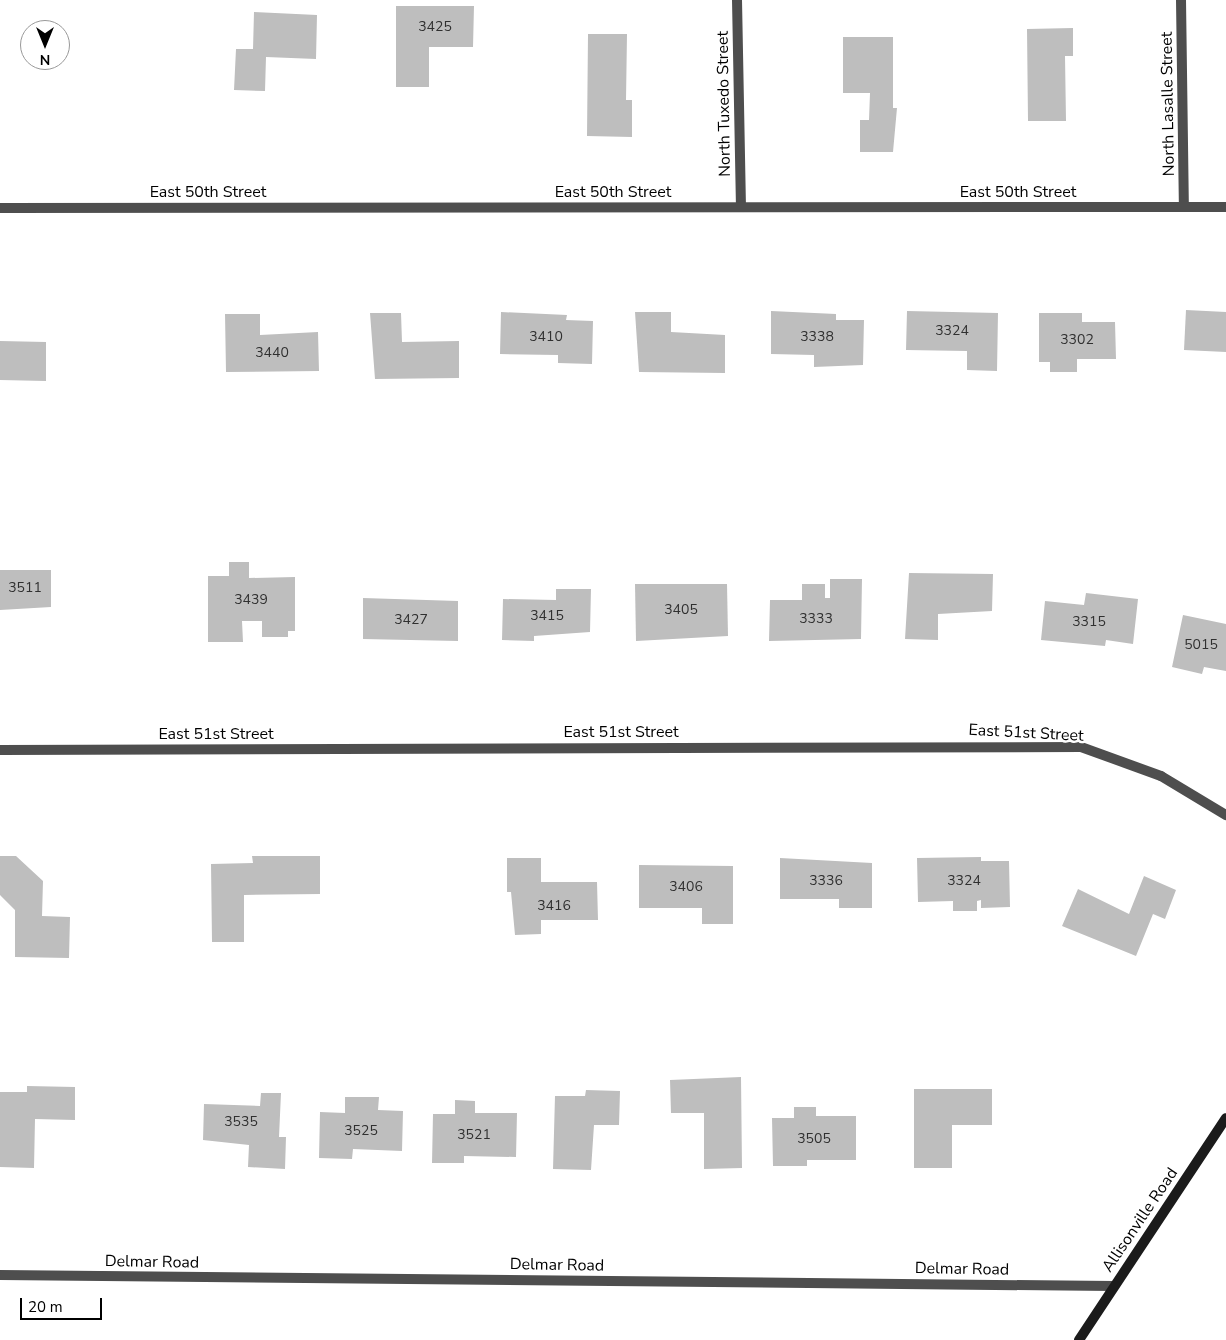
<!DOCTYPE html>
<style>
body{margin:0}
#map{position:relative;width:1226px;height:1340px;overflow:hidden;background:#fff;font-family:"Nunito Sans",sans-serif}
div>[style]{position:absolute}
.building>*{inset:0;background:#bebebe}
.minor>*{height:10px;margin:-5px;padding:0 5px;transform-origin:5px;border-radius:5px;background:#4e4e4e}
.secondary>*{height:10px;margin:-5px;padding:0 5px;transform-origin:5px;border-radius:5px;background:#1b1b1b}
span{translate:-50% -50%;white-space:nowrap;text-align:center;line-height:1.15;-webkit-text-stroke:5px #fff;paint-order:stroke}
.number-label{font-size:14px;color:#303030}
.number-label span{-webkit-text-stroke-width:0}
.street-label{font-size:16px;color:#000}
.north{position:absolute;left:20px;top:20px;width:50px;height:50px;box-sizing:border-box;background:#fff;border:1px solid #999;border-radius:50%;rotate:180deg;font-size:14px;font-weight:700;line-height:20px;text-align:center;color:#000}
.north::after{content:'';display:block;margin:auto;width:18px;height:22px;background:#000;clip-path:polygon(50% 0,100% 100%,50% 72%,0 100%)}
.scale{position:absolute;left:20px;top:1298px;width:82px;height:22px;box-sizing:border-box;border:2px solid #000;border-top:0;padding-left:6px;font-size:15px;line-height:18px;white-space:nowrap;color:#000;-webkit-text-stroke:4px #fff;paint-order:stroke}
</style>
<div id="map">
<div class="building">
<div style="clip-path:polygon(396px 6px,474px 6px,473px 47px,429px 47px,429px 87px,396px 87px)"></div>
<div style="clip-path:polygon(254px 12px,317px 15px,316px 59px,266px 57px,265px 91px,234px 90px,236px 49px,253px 49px)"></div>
<div style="clip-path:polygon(1073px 28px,1073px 56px,1065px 56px,1066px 121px,1028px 121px,1027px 29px)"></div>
<div style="clip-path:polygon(588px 34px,627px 34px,626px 100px,632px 100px,632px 137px,587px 136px)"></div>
<div style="clip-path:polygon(843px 37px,893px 37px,893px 108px,897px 108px,893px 152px,860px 152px,860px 120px,869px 120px,870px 93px,843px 93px)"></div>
<div style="clip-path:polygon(1186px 310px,1226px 312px,1226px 352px,1184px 350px)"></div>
<div style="clip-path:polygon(771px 311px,836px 314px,836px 320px,864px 320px,863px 365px,814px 367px,814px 355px,771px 354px)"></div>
<div style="clip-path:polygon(907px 311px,998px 313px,997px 371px,967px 370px,967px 351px,906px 350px)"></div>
<div style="clip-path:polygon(501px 312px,567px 315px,566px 320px,593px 321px,592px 364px,558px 363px,558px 355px,500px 354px)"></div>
<div style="clip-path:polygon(635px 312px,671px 312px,671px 332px,725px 335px,725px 373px,639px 372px)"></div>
<div style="clip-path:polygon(370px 313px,401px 313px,402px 342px,459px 341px,459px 378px,375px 379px)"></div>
<div style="clip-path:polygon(1039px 313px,1082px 313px,1082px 322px,1115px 322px,1116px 359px,1077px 359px,1077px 372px,1050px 372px,1050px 362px,1039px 362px)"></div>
<div style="clip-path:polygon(225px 314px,260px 314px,260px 335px,318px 332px,319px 371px,226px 372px)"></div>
<div style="clip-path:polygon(0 341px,46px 342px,46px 381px,0 380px)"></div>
<div style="clip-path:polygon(229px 562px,249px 562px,249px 578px,295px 577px,295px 631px,288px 631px,288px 637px,262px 637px,262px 621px,242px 621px,243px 642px,208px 642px,208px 576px,229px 576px)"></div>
<div style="clip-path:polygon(0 570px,51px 570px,51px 607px,0 610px)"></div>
<div style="clip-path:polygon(909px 573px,993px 574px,992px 611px,938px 614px,938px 640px,905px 639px)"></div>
<div style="clip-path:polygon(830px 579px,862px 579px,861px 639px,769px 641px,770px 600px,802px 600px,802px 584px,825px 584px,825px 598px,830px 598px)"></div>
<div style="clip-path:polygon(635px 584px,727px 584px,728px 636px,636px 641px)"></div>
<div style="clip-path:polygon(556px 589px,591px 589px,590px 632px,534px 636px,534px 641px,502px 640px,503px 599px,556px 600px)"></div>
<div style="clip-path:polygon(1086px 593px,1138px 599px,1133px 644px,1106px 640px,1105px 646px,1041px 640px,1045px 601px,1084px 605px)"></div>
<div style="clip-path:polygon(363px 598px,458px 601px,458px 641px,363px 639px)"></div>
<div style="clip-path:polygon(1183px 615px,1226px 624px,1226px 671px,1204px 667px,1202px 674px,1172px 667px)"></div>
<div style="clip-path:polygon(0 856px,16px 856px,43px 881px,42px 916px,70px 917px,69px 958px,15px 957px,15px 910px,0 895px)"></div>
<div style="clip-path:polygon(252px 856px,320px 856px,320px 894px,244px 895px,244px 942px,212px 942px,211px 864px,253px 863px)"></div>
<div style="clip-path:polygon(981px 857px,981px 861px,1009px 861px,1010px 907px,981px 908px,981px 900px,977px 901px,977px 911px,953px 911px,953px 901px,918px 902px,917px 858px)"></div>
<div style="clip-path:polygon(507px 858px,541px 858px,541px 882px,597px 882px,598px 920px,541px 920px,541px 934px,515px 935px,511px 892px,507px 892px)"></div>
<div style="clip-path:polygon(780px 858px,872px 863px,872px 908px,839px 908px,839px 899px,780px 899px)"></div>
<div style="clip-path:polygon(639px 865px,733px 866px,733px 924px,702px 924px,702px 908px,639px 908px)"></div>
<div style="clip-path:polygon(1144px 876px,1176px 890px,1165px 919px,1153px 914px,1136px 956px,1062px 926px,1078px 889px,1129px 914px)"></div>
<div style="clip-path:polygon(741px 1077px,742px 1168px,704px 1169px,704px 1113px,671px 1113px,670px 1080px)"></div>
<div style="clip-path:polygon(27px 1086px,75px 1087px,75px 1120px,35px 1119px,34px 1168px,0 1167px,0 1092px,27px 1092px)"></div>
<div style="clip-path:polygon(914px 1089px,992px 1089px,992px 1125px,952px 1125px,952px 1168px,914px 1168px)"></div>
<div style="clip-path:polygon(586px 1090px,620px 1091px,619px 1125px,594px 1125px,591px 1170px,553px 1169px,555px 1096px,585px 1096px)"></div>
<div style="clip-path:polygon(261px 1093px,281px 1093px,279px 1137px,286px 1137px,285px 1169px,248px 1167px,249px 1145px,203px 1140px,204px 1104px,260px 1106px)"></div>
<div style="clip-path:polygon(345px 1097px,379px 1097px,378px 1110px,403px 1111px,402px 1151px,353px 1149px,352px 1159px,319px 1158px,320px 1112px,345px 1113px)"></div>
<div style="clip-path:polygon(455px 1100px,475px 1101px,475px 1113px,517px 1113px,516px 1157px,464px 1156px,464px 1163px,432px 1163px,433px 1114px,455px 1114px)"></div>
<div style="clip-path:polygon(794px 1107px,816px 1107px,816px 1116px,856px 1116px,856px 1160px,807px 1160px,807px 1166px,773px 1166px,772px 1118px,794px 1118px)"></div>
</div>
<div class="minor">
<div style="left:737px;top:0;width:207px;rotate:88.9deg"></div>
<div style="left:1181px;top:0;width:207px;rotate:89.2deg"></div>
<div style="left:0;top:208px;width:1226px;rotate:-0.05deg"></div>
<div style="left:0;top:750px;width:1081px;rotate:-0.16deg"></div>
<div style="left:1081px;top:747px;width:85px;rotate:19.9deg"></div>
<div style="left:1161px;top:776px;width:76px;rotate:31deg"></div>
<div style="left:0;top:1275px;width:1113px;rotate:0.57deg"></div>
</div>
<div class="secondary">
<div style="left:1079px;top:1340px;width:266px;rotate:-56.5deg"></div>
</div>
<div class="number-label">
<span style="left:435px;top:27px">3425</span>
<span style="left:952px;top:331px">3324</span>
<span style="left:546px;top:337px">3410</span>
<span style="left:817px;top:337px">3338</span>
<span style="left:1077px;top:340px">3302</span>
<span style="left:272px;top:353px">3440</span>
<span style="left:25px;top:588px">3511</span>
<span style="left:251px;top:600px">3439</span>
<span style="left:681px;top:610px">3405</span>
<span style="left:547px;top:616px">3415</span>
<span style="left:816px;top:619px">3333</span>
<span style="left:411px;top:620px">3427</span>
<span style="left:1089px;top:622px">3315</span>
<span style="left:1201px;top:645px">5015</span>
<span style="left:826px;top:881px">3336</span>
<span style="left:964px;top:881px">3324</span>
<span style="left:686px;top:887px">3406</span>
<span style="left:554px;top:906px">3416</span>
<span style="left:241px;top:1122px">3535</span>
<span style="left:361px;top:1131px">3525</span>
<span style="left:474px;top:1135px">3521</span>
<span style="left:814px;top:1139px">3505</span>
</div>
<div class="street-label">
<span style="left:724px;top:104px;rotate:-91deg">North Tuxedo Street</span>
<span style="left:1168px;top:104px;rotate:-91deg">North Lasalle Street</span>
<span style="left:208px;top:192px">East 50th Street</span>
<span style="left:613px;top:192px">East 50th Street</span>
<span style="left:1018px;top:192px">East 50th Street</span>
<span style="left:621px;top:732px">East 51st Street</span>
<span style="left:1026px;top:733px;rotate:3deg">East 51st Street</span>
<span style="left:216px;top:734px">East 51st Street</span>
<span style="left:1140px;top:1220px;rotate:-56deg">Allisonville Road</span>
<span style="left:152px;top:1262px;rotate:1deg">Delmar Road</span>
<span style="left:557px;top:1265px;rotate:1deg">Delmar Road</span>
<span style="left:962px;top:1269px;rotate:1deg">Delmar Road</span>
</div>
<div class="north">N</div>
<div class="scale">20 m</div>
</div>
